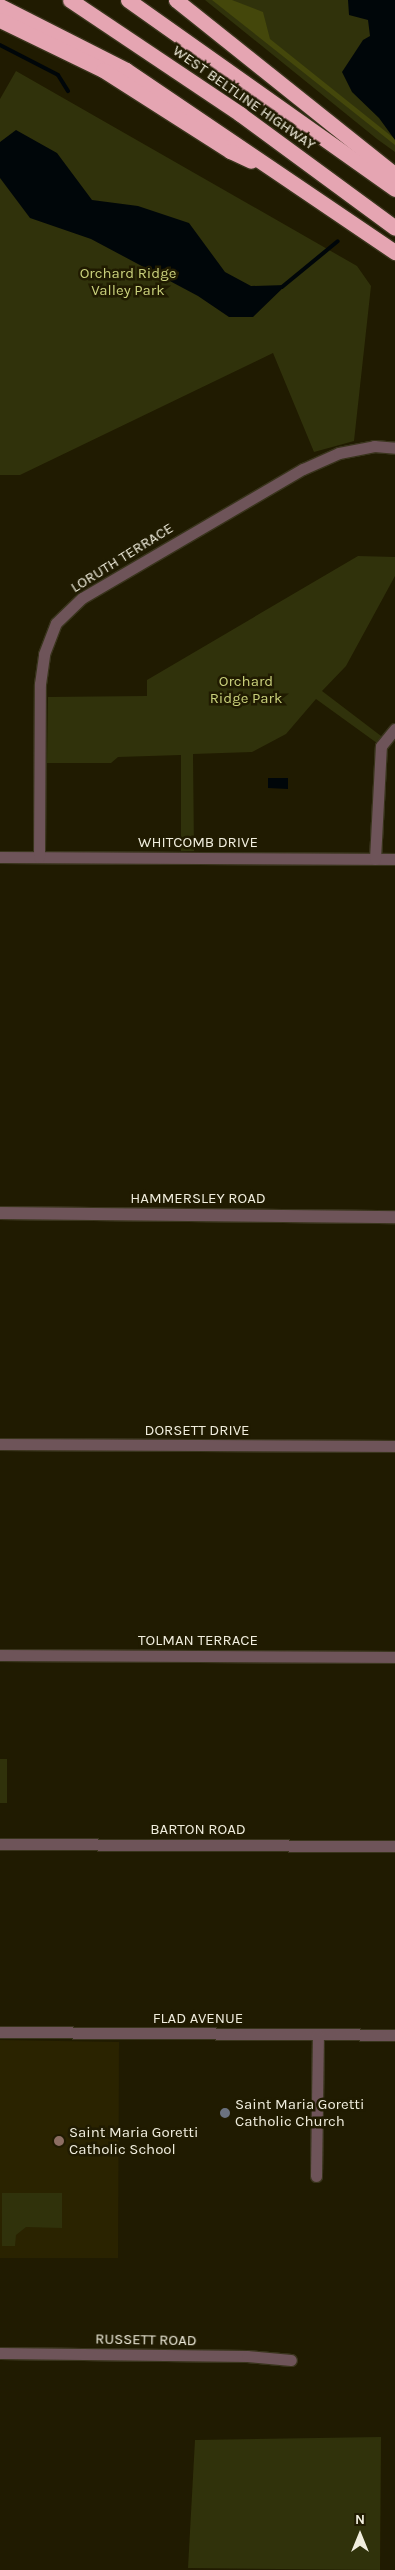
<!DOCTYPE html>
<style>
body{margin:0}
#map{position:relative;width:395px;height:2570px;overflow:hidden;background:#201b01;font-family:Karla,sans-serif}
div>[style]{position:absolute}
.built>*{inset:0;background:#2a2300}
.green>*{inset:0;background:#30320b}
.forest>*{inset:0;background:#44470b}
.water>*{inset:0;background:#000609}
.stream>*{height:4px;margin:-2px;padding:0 2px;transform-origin:2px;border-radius:2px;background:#000609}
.roads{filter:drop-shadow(1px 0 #39341c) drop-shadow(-1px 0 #39341c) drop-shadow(0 1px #39341c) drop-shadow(0 -1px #39341c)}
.minor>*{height:11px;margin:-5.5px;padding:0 5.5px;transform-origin:5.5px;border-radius:5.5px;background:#6e5459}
.tertiary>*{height:12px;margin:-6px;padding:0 6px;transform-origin:6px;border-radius:6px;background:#6e5459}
.motorway>*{height:15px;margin:-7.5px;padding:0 7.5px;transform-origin:7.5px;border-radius:7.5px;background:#e5a5b2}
.dots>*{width:14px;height:14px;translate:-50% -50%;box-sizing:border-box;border:2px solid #201b01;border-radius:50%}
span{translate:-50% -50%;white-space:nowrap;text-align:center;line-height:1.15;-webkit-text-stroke:5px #201b01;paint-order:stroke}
.street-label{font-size:15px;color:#f1eede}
.park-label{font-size:15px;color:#cad17c}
.poi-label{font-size:15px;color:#f1eede}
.left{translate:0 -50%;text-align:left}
.north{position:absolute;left:335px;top:2510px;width:50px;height:50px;-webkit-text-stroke:4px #201b01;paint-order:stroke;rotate:0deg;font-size:14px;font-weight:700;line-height:20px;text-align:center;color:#f1eede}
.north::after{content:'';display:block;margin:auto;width:18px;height:22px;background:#f1eede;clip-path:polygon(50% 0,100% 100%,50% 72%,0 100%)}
</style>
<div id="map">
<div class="built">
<div style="clip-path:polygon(0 2040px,119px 2042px,118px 2258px,0 2258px)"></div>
</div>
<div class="green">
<div style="clip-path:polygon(205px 0,395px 0,395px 152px,377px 139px)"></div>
<div style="clip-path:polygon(16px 71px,357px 266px,371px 286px,354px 441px,314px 452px,273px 353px,20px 475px,0 475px,0 99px)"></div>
<div style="clip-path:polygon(358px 556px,395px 557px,395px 576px,346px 666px,322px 691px,385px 739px,381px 746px,316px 699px,286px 734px,252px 752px,193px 754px,194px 851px,181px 851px,181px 755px,118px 757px,111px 763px,47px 763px,48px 697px,147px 696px,147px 680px)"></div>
<div style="clip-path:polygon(0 1759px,7px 1759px,7px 1803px,0 1803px)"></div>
<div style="clip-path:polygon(2px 2193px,62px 2193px,62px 2228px,26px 2227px,16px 2235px,15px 2246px,2px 2246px)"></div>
<div style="clip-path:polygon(381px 2437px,380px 2570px,188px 2568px,195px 2440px)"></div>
</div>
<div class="forest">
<div style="clip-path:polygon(212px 0,232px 0,263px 12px,270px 39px,395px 139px,395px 145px)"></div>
</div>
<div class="water">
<div style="clip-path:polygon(348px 0,395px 0,395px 140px,379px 118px,352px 92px,342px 72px,363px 40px,370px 36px,368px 20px,349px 15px)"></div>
<div style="clip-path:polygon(16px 130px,57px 153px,92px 200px,138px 206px,189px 223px,225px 272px,251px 286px,286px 285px,253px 317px,229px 317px,198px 296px,91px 239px,30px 218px,0 178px,0 142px)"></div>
<div style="clip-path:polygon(268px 778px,288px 778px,288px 789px,268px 788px)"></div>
</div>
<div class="stream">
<div style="left:0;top:45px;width:65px;rotate:27.3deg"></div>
<div style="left:58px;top:75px;width:19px;rotate:58deg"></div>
<div style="left:282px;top:287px;width:72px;rotate:-39.4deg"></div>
</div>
<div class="roads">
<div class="minor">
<div style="left:0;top:857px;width:395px;rotate:0.3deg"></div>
<div style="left:39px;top:857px;width:173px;rotate:-89.7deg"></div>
<div style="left:40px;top:684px;width:30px;rotate:-82deg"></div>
<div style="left:44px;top:654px;width:33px;rotate:-69deg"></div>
<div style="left:56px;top:623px;width:36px;rotate:-44deg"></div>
<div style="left:82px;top:598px;width:256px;rotate:-30.3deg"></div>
<div style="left:303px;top:469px;width:39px;rotate:-24deg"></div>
<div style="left:339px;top:453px;width:36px;rotate:-11deg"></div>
<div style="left:374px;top:446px;width:21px;rotate:5deg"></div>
<div style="left:375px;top:859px;width:113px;rotate:-87deg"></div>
<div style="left:381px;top:746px;width:22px;rotate:-51deg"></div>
<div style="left:0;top:1444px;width:395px;rotate:0.3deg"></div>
<div style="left:0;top:1655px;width:395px;rotate:0.3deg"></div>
<div style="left:0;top:1844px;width:395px;rotate:0.3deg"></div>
<div style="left:0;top:2032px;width:395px;rotate:0.4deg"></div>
<div style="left:316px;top:2176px;width:141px;rotate:-89.2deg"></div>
<div style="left:0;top:2353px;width:247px;rotate:0.7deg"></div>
<div style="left:247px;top:2356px;width:44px;rotate:5.2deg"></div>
</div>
<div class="tertiary">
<div style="left:0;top:1213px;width:395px;rotate:0.6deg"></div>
</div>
<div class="motorway">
<div style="left:70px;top:0;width:205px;rotate:33.8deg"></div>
<div style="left:240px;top:114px;width:192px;rotate:36.3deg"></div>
<div style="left:128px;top:0;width:327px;rotate:35.3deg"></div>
<div style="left:176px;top:0;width:280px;rotate:38.6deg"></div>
<div style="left:0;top:6px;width:141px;rotate:26.9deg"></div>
<div style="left:126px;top:70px;width:325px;rotate:34.1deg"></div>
<div style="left:0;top:20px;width:114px;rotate:25.9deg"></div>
<div style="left:103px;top:70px;width:151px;rotate:32.5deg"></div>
<div style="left:230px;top:151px;width:23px;rotate:25deg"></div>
</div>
</div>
<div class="dots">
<div style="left:225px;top:2113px;background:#6b7280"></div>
<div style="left:59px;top:2141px;background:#8d6e63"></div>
</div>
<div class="street-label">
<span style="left:244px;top:98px;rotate:35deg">WEST BELTLINE HIGHWAY</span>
<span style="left:122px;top:558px;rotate:-32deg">LORUTH TERRACE</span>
<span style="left:198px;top:843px">WHITCOMB DRIVE</span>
<span style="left:198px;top:1199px">HAMMERSLEY ROAD</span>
<span style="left:197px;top:1431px">DORSETT DRIVE</span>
<span style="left:198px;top:1641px">TOLMAN TERRACE</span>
<span style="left:198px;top:1830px">BARTON ROAD</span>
<span style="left:198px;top:2019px">FLAD AVENUE</span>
<span style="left:146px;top:2340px;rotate:1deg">RUSSETT ROAD</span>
</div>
<div class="park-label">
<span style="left:128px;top:282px">Orchard Ridge<br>Valley Park</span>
<span style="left:246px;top:690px">Orchard<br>Ridge Park</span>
</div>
<div class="poi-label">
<span class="left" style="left:235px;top:2113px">Saint Maria Goretti<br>Catholic Church</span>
<span class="left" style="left:69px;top:2141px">Saint Maria Goretti<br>Catholic School</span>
</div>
<div class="north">N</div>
</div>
